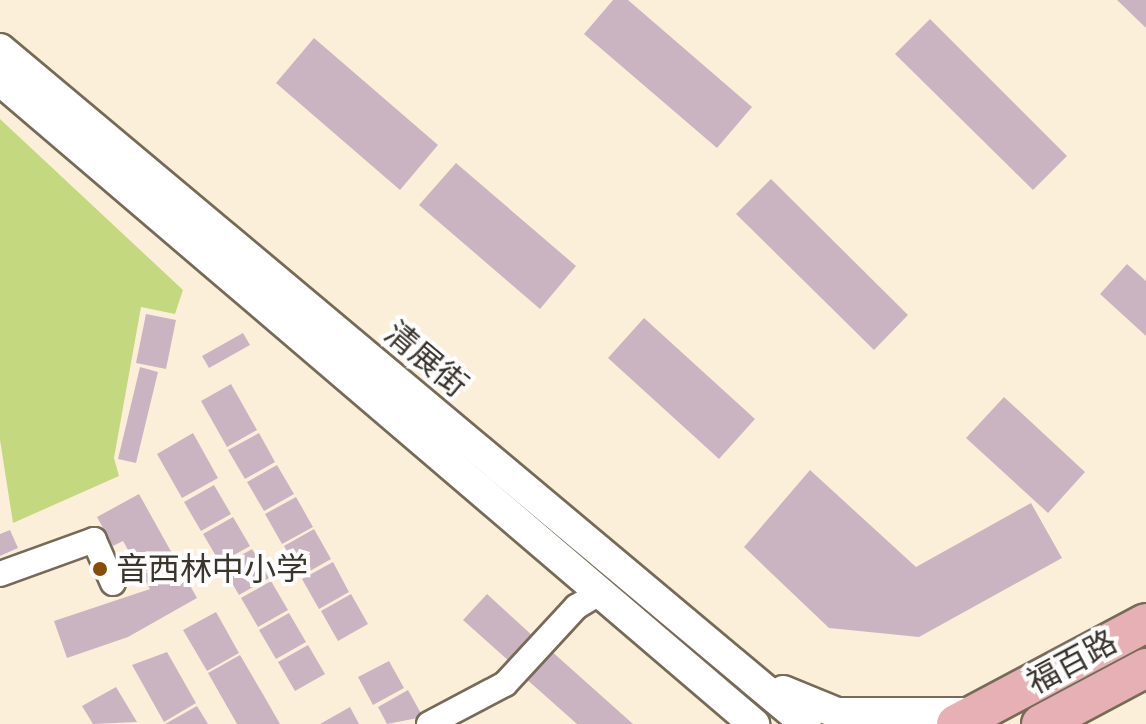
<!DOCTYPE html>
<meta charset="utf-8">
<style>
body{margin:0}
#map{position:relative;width:1146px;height:724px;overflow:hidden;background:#fcefda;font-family:Jost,"Noto Sans SC",sans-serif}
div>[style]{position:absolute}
.green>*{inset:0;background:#c4d87f}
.building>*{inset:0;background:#cbb4c2}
.roads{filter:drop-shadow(2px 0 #766b58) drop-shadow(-2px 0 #766b58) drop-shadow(0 2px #766b58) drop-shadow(0 -2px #766b58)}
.minor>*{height:24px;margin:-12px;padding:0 12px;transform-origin:12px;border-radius:12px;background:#fff}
.tertiary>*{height:30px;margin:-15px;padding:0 15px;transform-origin:15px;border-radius:15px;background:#fff}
.primary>*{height:38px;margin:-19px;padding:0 19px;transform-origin:19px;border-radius:19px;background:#e7b0b5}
.dots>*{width:22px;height:22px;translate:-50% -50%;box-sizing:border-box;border:4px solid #fefefe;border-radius:50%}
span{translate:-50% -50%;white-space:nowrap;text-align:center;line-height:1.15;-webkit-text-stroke:8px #fefefe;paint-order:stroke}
.street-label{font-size:32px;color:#39342c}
.poi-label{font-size:32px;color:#39342c}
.left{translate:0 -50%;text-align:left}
</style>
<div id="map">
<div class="green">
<div style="clip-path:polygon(0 119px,183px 290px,175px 314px,141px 307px,114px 458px,119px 476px,13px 523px,0 440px)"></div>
</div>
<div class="building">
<div style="clip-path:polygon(613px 0,628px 0,752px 107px,717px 148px,584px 34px)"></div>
<div style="clip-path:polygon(1117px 0,1146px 0,1146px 28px)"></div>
<div style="clip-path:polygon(930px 19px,1067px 156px,1033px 190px,895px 54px)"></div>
<div style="clip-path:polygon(314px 38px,438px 145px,400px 190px,276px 83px)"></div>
<div style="clip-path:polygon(456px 163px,576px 266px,540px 309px,419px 205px)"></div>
<div style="clip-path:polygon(771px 179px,908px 315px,874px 350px,736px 214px)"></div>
<div style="clip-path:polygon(1127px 264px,1146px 281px,1146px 336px,1100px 294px)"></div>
<div style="clip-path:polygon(146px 314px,176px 320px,166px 369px,136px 363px)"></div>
<div style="clip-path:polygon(644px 318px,755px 419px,719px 459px,608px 358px)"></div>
<div style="clip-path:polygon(243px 333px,250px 345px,209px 368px,202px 356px)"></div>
<div style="clip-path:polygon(140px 367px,158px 372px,136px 463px,118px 459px)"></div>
<div style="clip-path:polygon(231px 384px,257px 430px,227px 447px,201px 401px)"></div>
<div style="clip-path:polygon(1004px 397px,1085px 472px,1048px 513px,966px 438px)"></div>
<div style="clip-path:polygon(193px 433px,218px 478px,182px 498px,157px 454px)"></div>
<div style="clip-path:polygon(259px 433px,275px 462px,245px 479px,228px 450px)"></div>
<div style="clip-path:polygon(277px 465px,294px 494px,264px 511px,247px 482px)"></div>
<div style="clip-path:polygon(810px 470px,916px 567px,1031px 503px,1062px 558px,919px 637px,829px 628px,744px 547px)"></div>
<div style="clip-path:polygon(214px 485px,231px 514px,201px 531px,184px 502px)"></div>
<div style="clip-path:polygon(139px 494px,197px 598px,128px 637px,67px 658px,54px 621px,150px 589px,123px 541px,113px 546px,97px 517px)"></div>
<div style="clip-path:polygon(296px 497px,313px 527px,282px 544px,265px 514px)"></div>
<div style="clip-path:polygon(233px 517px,250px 546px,220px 563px,203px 534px)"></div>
<div style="clip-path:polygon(314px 529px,331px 559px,301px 576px,284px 546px)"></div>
<div style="clip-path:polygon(10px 530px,18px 548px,0 556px,0 534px)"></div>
<div style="clip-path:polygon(252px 549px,269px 578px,239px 595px,222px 566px)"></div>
<div style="clip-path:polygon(333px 562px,349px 592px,319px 609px,302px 579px)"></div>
<div style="clip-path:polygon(271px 581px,288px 610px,258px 627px,241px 598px)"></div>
<div style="clip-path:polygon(351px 594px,368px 624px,338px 641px,321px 611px)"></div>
<div style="clip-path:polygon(487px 594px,534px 637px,511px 663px,463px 620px)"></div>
<div style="clip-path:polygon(216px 612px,239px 653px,207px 671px,183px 630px)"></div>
<div style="clip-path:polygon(289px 613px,306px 642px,276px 659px,259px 630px)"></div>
<div style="clip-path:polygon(308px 645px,325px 674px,295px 691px,278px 662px)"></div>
<div style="clip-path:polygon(549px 649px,633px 724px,577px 724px,524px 677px)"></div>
<div style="clip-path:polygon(167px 652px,196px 703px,164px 722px,132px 665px)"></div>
<div style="clip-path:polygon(240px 655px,264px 696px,280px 724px,237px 724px,208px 673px)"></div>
<div style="clip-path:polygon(389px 661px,404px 688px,373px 705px,358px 677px)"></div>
<div style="clip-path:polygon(116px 687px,137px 722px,93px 724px,82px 706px)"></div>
<div style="clip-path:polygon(408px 690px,423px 717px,387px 724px,378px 707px)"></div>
<div style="clip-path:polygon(197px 706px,208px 724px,165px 724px)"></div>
<div style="clip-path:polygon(350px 707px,359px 724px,320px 724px)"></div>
</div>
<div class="roads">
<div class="minor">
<div style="left:0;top:574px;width:100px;rotate:-19.9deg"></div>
<div style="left:94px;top:540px;width:47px;rotate:66.2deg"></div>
<div style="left:429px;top:724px;width:86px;rotate:-27.8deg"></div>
<div style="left:505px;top:684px;width:105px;rotate:-47.3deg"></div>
<div style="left:576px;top:607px;width:31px;rotate:-31deg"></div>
</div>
<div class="tertiary">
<div style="left:0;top:49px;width:1051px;rotate:39.95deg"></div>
<div style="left:0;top:80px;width:992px;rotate:40.5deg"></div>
<div style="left:783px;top:691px;width:58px;rotate:22.2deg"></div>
<div style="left:837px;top:713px;width:139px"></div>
</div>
<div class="primary">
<div style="left:956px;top:724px;width:215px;rotate:-28deg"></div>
<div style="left:1041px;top:724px;width:119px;rotate:-28.1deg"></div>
</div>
</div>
<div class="dots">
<div style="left:100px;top:569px;background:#884d07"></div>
</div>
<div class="street-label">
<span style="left:426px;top:359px;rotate:40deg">清展街</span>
<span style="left:1072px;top:662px;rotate:-28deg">福百路</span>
</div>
<div class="poi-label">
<span class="left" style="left:116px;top:569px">音西林中小学</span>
</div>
</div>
